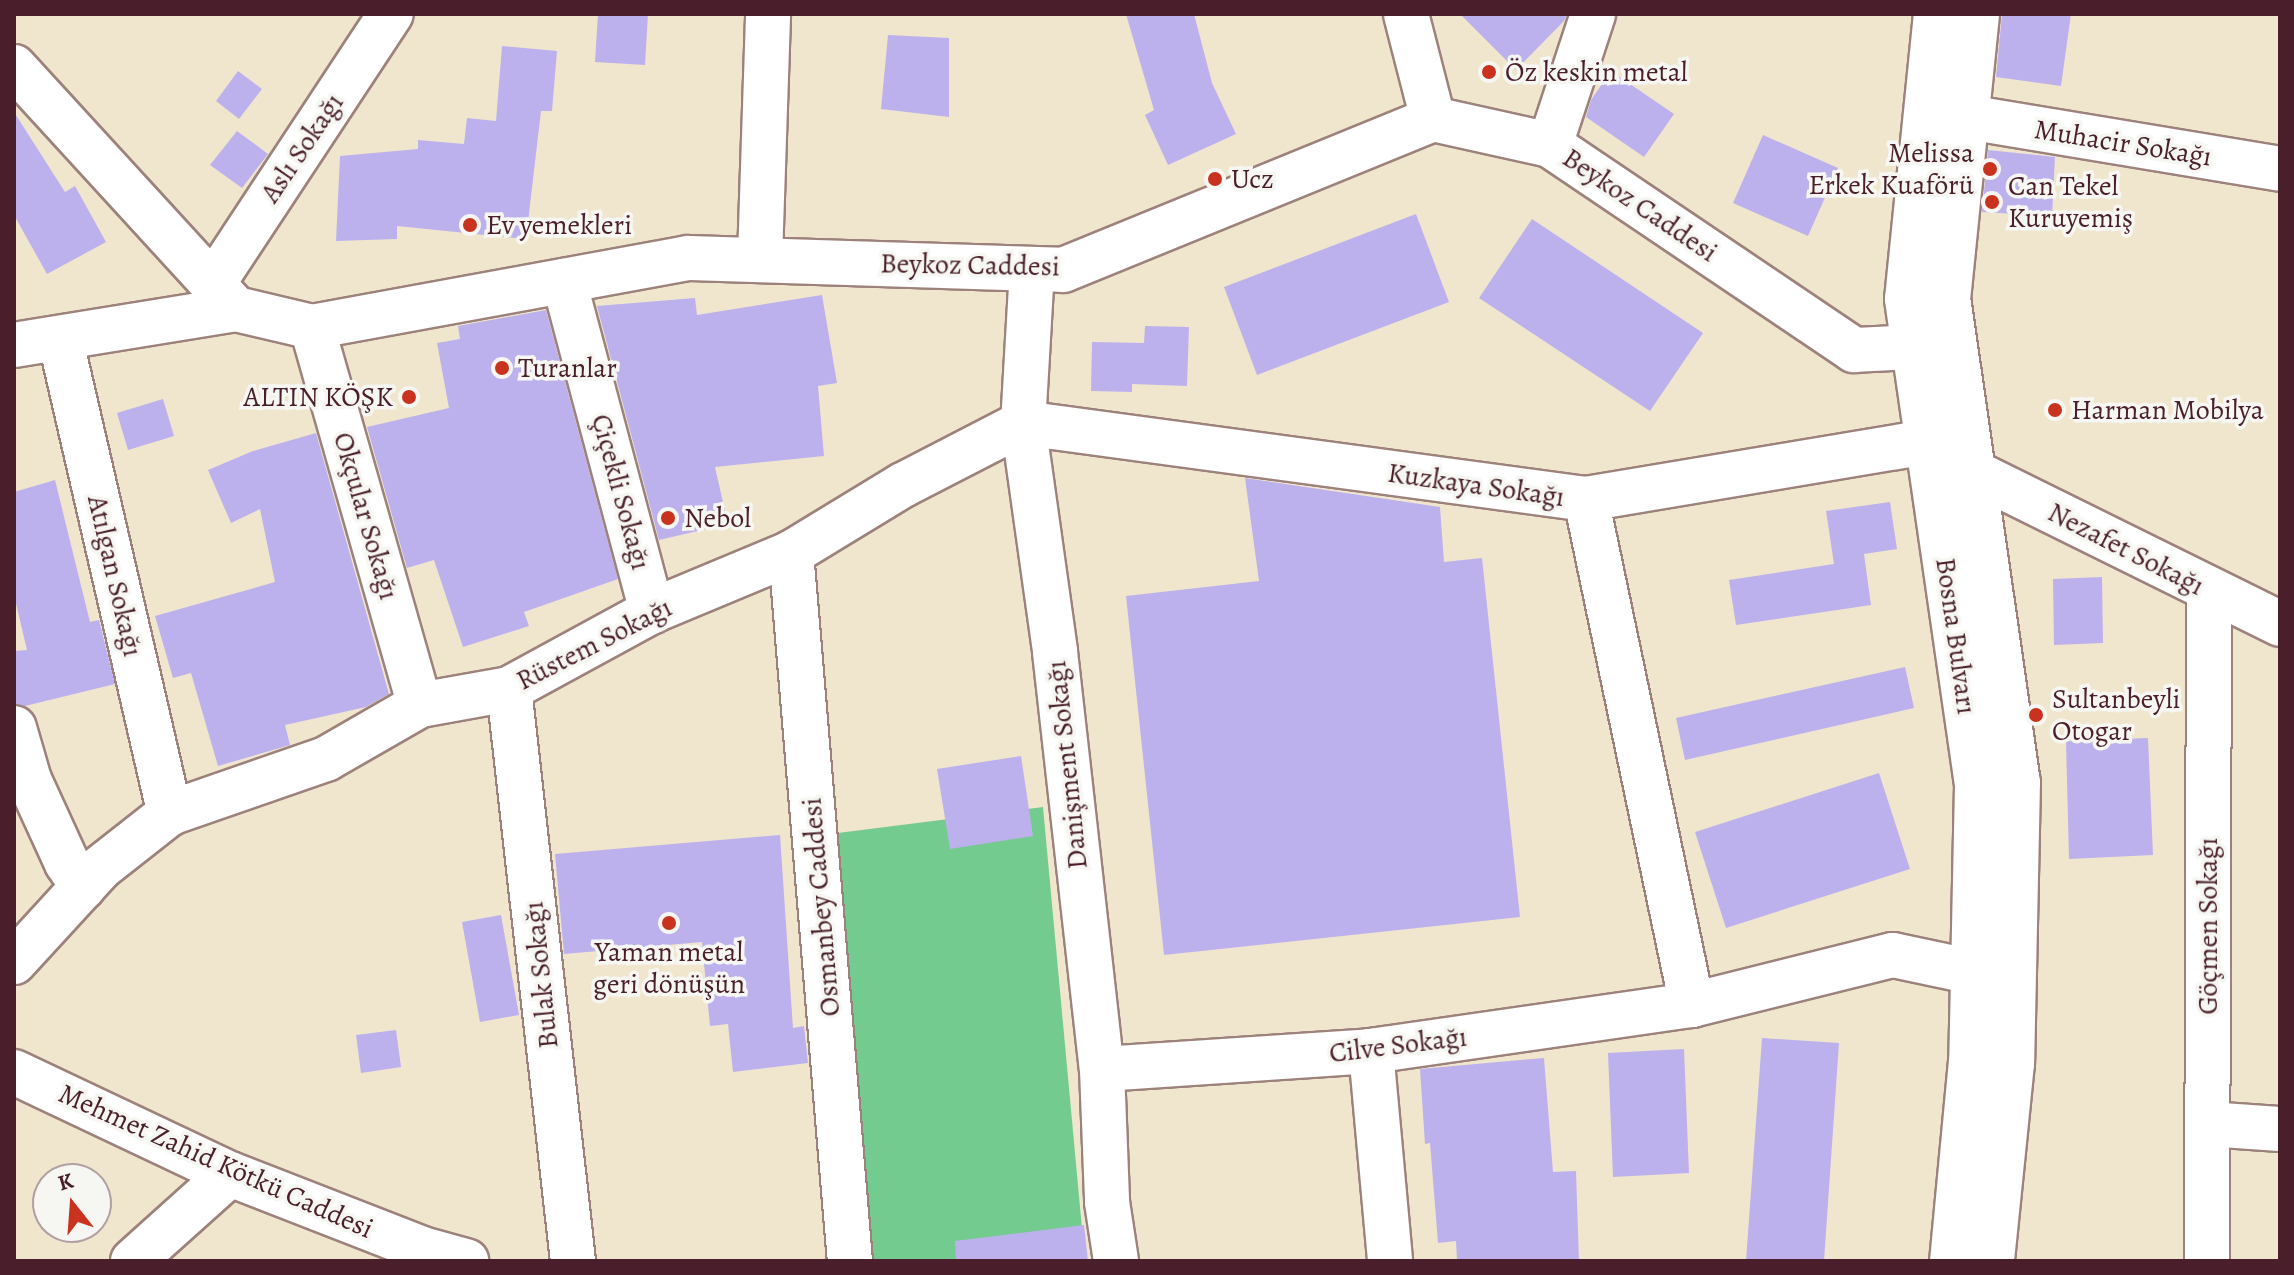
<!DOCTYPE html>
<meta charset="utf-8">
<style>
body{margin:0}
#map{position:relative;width:2294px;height:1275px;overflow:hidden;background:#f0e6ce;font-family:Alegreya,serif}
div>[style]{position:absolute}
.green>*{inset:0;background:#74cb90}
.building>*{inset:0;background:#bcb1ed}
.roads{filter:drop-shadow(2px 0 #9d827c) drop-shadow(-2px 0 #9d827c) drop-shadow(0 2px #9d827c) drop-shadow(0 -2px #9d827c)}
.minor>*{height:44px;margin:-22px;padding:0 22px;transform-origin:22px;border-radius:22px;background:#fff}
.major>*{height:44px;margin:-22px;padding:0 22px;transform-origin:22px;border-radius:22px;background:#fff}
.dots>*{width:22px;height:22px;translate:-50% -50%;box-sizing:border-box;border:4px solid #f6f6f2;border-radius:50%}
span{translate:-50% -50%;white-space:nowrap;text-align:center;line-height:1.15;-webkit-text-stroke:7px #f6f6f2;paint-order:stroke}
.poi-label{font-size:28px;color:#4a1f2b}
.left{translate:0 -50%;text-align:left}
.right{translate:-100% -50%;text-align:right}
.street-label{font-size:28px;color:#4a1f2b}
.frame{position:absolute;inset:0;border:16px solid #4a1f2b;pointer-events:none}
.north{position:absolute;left:32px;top:1163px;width:80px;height:80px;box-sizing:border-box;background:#f6f6f2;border:2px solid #b1a0a2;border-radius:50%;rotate:343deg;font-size:22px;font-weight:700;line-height:32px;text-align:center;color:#4a1f2b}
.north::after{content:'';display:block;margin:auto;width:28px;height:36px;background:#c8321e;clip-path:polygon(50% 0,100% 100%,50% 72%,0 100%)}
</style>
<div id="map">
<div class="green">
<div style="clip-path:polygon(1043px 807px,1085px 1261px,862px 1261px,814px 836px)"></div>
</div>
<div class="building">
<div style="clip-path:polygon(598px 14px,648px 14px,645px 65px,595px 62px)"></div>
<div style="clip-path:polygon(1126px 14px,1194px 14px,1212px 83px,1236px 134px,1168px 165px,1145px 115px,1154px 110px)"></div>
<div style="clip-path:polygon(1460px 14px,1567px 14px,1564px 21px,1516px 70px)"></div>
<div style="clip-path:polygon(2002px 14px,2071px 14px,2061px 86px,1996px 77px)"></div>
<div style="clip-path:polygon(888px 35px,949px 38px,949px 117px,881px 109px)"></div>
<div style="clip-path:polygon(502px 46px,557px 51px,552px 111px,541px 111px,526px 239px,397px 226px,397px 239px,336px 241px,340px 156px,418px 149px,418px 140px,464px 144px,467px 118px,496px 121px)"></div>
<div style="clip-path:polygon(238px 71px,262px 89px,239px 119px,216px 101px)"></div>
<div style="clip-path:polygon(1611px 71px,1674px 114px,1644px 157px,1586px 117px,1591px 100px)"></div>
<div style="clip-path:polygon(14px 112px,65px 192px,75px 186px,106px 242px,47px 274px,14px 215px)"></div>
<div style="clip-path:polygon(237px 131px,268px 154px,242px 188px,210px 165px)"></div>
<div style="clip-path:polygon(1763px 135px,1838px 168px,1808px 236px,1733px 203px)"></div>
<div style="clip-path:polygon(1988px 150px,2055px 157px,2052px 216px,1982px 212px)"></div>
<div style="clip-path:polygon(1416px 214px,1449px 302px,1257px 375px,1224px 287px)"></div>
<div style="clip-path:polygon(1532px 219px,1703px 333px,1650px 411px,1479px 298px)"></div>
<div style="clip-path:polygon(822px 295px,837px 383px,818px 386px,824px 456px,715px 467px,728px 524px,659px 540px,597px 306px,695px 298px,697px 315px)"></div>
<div style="clip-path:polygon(546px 310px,618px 579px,524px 612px,529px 626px,463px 647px,434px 560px,407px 568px,367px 427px,449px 408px,437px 343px,460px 339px,458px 326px)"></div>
<div style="clip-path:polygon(1145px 326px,1189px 327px,1187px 386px,1132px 384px,1132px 392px,1091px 391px,1092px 342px,1144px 343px)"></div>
<div style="clip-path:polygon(163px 399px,174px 436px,128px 450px,117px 413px)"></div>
<div style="clip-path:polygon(316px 433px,389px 694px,366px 707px,285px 725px,290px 745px,218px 766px,191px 673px,173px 678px,155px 616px,275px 582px,260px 509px,231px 523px,208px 470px,253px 451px)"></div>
<div style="clip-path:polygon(1245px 478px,1440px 507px,1444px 562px,1482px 558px,1520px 917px,1164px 955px,1126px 596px,1259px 581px)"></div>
<div style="clip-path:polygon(55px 480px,90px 622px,99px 620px,115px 684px,25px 706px,14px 704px,14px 651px,27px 650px,14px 595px,14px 492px)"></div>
<div style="clip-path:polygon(1890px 502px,1897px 549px,1864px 554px,1871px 605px,1736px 625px,1729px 580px,1834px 564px,1826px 511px)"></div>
<div style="clip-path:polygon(2102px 577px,2103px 643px,2054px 645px,2053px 579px)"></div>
<div style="clip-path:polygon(1905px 667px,1914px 708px,1685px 760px,1676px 718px)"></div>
<div style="clip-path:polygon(2148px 738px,2153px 855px,2069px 859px,2066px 741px)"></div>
<div style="clip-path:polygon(1021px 756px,1033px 836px,950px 849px,937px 769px)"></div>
<div style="clip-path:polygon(1879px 773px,1910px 869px,1726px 928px,1695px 832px)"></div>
<div style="clip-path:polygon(780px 835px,793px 1028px,804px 1026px,808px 1063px,733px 1072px,728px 1024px,710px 1026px,702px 942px,564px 954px,555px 854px)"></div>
<div style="clip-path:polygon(501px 915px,519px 1015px,480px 1022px,462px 922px)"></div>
<div style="clip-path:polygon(396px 1030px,401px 1067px,361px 1073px,356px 1035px)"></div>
<div style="clip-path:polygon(1762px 1038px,1839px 1043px,1824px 1261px,1746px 1261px)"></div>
<div style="clip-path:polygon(1684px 1049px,1689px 1173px,1613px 1177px,1608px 1053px)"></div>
<div style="clip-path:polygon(1544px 1058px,1553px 1172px,1576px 1171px,1579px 1261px,1457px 1261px,1456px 1241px,1438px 1243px,1430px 1143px,1425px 1144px,1420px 1069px)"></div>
<div style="clip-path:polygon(1084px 1225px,1088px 1261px,956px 1261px,955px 1241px)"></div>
</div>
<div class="roads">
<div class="minor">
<div style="left:1406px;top:14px;width:108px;rotate:75.6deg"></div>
<div style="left:14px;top:67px;width:328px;rotate:47.5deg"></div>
<div style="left:1967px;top:117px;width:317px;rotate:9.4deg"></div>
<div style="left:1550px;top:145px;width:138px;rotate:-71.8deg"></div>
<div style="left:760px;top:258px;width:244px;rotate:-88.1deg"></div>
<div style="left:1032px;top:269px;width:154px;rotate:93.3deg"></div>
<div style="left:1023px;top:423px;width:231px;rotate:82deg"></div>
<div style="left:1055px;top:652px;width:420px;rotate:83.6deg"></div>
<div style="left:1102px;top:1069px;width:133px;rotate:87.8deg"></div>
<div style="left:1107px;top:1202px;width:60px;rotate:81.3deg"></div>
<div style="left:564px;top:281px;width:342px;rotate:75.1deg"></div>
<div style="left:214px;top:282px;width:321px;rotate:-56.6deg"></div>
<div style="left:312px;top:327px;width:393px;rotate:74.1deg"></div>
<div style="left:60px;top:338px;width:488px;rotate:77deg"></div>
<div style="left:14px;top:345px;width:225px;rotate:-9.2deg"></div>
<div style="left:236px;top:309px;width:78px;rotate:13.3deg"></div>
<div style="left:312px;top:327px;width:382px;rotate:-10.4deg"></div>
<div style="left:688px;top:258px;width:375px;rotate:1.8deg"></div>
<div style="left:1063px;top:270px;width:400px;rotate:-22.2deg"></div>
<div style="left:1433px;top:119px;width:120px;rotate:12.5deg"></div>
<div style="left:1550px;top:145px;width:367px;rotate:34deg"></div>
<div style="left:1854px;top:350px;width:98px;rotate:-2.9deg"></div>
<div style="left:1973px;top:472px;width:343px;rotate:26.3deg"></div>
<div style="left:1586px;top:499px;width:517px;rotate:78.17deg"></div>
<div style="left:1692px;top:1005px;width:207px;rotate:-14deg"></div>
<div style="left:1893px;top:955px;width:82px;rotate:12deg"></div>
<div style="left:791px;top:553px;width:710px;rotate:85.24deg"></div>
<div style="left:509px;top:689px;width:576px;rotate:83.62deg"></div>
<div style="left:14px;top:728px;width:54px;rotate:73.9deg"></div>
<div style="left:29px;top:780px;width:91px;rotate:65.4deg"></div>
<div style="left:67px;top:863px;width:29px;rotate:56deg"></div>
<div style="left:14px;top:962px;width:127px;rotate:-47.5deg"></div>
<div style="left:100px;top:868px;width:89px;rotate:-38.2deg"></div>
<div style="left:170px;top:813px;width:165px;rotate:-19.1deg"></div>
<div style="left:326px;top:759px;width:108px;rotate:-29.9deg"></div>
<div style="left:420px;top:705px;width:90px;rotate:-10.2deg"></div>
<div style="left:509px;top:689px;width:163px;rotate:-28.6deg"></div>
<div style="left:652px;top:611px;width:151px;rotate:-22.6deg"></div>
<div style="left:791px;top:553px;width:131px;rotate:-31.3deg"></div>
<div style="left:903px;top:485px;width:135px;rotate:-27.3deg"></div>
<div style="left:1023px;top:423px;width:568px;rotate:7.69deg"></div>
<div style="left:1586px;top:499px;width:347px;rotate:-9.5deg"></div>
<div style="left:1371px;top:1051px;width:211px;rotate:84.8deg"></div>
<div style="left:1102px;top:1069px;width:270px;rotate:-3.8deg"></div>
<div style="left:1371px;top:1051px;width:324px;rotate:-8.2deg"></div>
<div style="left:14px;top:1072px;width:239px;rotate:25.3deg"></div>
<div style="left:230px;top:1174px;width:206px;rotate:21.3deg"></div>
<div style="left:422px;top:1249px;width:46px;rotate:15.3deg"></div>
<div style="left:2208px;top:1124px;width:72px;rotate:4deg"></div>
<div style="left:133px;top:1261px;width:130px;rotate:-41.9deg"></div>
<div style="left:2207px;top:1261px;width:670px;rotate:-89.83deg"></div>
</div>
<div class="major">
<div style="left:1936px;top:14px;width:286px;rotate:95.8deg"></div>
<div style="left:1907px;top:299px;width:491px;rotate:81.8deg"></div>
<div style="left:1977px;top:785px;width:276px;rotate:91.2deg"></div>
<div style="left:1971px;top:1061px;width:201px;rotate:95.4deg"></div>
<div style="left:1977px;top:14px;width:285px;rotate:95.8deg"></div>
<div style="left:1948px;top:298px;width:489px;rotate:81.8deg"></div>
<div style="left:2018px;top:782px;width:281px;rotate:91.2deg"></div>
<div style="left:2012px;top:1063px;width:199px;rotate:95.8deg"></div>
</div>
</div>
<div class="dots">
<div style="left:1489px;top:72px;background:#c8321e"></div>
<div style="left:1990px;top:169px;background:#c8321e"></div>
<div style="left:1215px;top:179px;background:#c8321e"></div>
<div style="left:1992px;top:202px;background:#c8321e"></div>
<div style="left:470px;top:225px;background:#c8321e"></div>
<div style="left:502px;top:368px;background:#c8321e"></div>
<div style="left:409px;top:397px;background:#c8321e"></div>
<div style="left:2055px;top:410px;background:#c8321e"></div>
<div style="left:668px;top:518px;background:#c8321e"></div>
<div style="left:2036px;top:715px;background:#c8321e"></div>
<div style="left:669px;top:923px;background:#c8321e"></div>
</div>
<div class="poi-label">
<span class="left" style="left:1505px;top:72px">Öz keskin metal</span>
<span class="right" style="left:1974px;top:169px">Melissa<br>Erkek Kuaförü</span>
<span class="left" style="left:1231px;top:179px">Ucz</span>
<span class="left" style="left:2008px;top:202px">Can Tekel<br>Kuruyemiş</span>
<span class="left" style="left:486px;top:225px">Ev yemekleri</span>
<span class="left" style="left:518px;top:368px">Turanlar</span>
<span class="right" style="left:393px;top:397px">ALTIN KÖŞK</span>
<span class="left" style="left:2071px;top:410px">Harman Mobilya</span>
<span class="left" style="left:684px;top:518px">Nebol</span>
<span class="left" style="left:2052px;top:715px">Sultanbeyli<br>Otogar</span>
<span style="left:669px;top:968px">Yaman metal<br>geri dönüşün</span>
</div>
<div class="street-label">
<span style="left:2123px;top:143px;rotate:9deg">Muhacir Sokağı</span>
<span style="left:302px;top:148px;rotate:-56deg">Aslı Sokağı</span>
<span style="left:1640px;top:205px;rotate:34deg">Beykoz Caddesi</span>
<span style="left:970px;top:265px;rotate:1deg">Beykoz Caddesi</span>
<span style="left:1476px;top:485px;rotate:8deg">Kuzkaya Sokağı</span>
<span style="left:621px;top:492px;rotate:75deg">Çiçekli Sokağı</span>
<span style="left:366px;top:516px;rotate:74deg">Okçular Sokağı</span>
<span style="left:2126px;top:549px;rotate:27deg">Nezafet Sokağı</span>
<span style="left:115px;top:576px;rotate:77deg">Atılgan Sokağı</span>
<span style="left:1956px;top:636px;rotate:82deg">Bosna Bulvarı</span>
<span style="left:594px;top:644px;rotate:-27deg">Rüstem Sokağı</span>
<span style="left:1067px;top:765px;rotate:-96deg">Danişment Sokağı</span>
<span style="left:821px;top:907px;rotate:-95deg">Osmanbey Caddesi</span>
<span style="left:2208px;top:926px;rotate:-90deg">Göçmen Sokağı</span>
<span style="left:541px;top:975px;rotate:-96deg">Bulak Sokağı</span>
<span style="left:1398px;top:1045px;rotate:-7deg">Cilve Sokağı</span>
<span style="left:216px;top:1161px;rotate:24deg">Mehmet Zahid Kötkü Caddesi</span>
</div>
<div class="frame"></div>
<div class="north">K</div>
</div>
